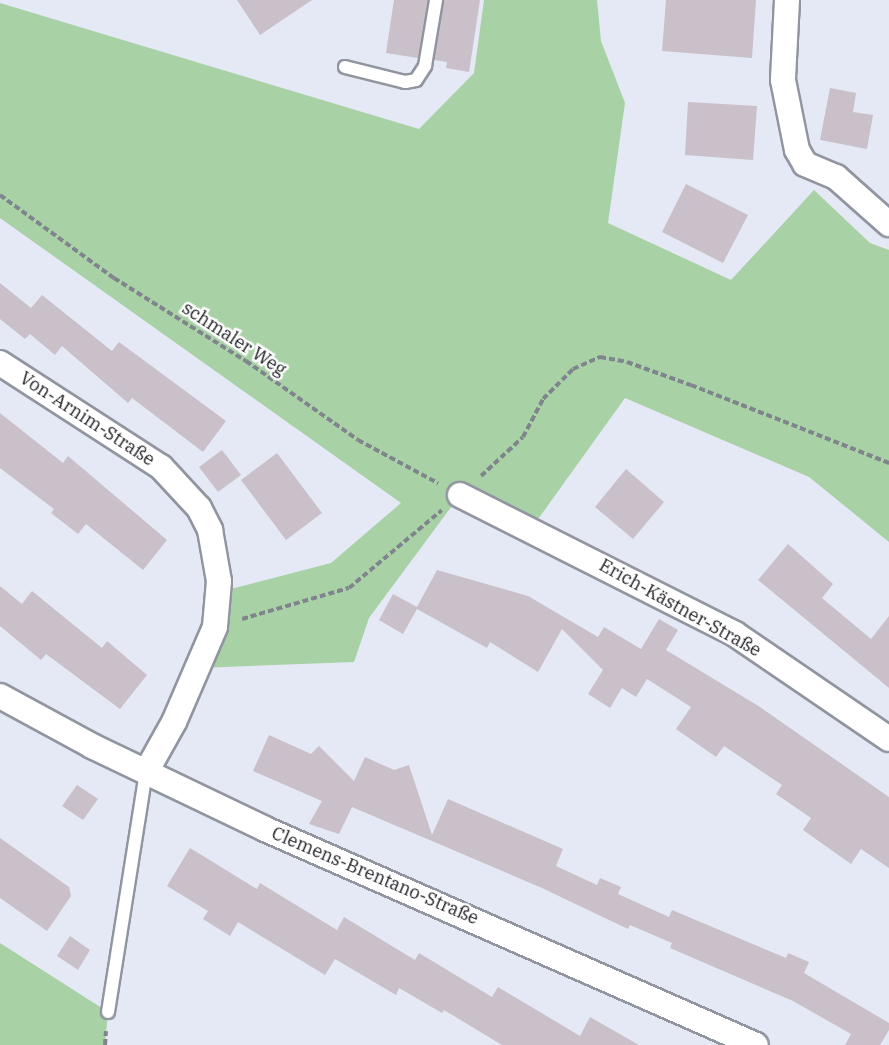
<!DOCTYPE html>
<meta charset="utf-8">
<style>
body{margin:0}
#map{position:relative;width:889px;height:1045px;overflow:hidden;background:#e4e9f5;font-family:"IBM Plex Serif",serif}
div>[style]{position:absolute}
.green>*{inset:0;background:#a9d1a6}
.building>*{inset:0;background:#c9c0c9}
.path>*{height:4px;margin-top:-2px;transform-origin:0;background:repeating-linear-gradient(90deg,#80848c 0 6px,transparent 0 9px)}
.roads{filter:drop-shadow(2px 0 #90959f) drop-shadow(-2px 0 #90959f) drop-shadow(0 2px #90959f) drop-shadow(0 -2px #90959f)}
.lane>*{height:12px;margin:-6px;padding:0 6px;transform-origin:6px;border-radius:6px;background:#fff}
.street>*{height:24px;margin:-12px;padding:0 12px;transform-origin:12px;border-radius:12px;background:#fff}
span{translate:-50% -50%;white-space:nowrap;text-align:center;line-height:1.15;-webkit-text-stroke:5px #fff;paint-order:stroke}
.street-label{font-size:18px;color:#202226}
</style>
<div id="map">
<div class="green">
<div style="clip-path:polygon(484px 0,597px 0,601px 41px,625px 103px,608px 223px,731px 280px,814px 190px,870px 243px,889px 250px,889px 542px,809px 477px,625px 398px,531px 529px,460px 495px,369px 618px,354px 662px,199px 668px,219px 592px,331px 563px,401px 503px,0 218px,0 3px,419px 129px,474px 73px)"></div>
<div style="clip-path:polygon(0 943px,108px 1012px,105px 1045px,0 1045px)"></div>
</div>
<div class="building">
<div style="clip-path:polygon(237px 0,312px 0,260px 35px)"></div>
<div style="clip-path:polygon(394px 0,428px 0,418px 58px,386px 53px)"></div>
<div style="clip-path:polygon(444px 0,480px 0,469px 72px,446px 68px,447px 62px,434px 60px)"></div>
<div style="clip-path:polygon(666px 0,756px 0,752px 58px,662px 51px)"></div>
<div style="clip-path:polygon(830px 88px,856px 93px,853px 112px,873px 115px,867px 149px,820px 140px)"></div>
<div style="clip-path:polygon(688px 102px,757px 106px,753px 160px,685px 155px)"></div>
<div style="clip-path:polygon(686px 184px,748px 215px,723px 263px,662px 232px)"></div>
<div style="clip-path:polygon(0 283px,31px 308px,42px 295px,112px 351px,119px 342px,226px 421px,203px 452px,132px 398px,128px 403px,62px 346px,55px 355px,30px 334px,25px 339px,0 319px)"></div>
<div style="clip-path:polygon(0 413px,63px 463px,68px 456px,167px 540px,143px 570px,86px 524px,78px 534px,51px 513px,54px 509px,0 468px)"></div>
<div style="clip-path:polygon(222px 450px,241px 475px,218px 492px,199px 467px)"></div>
<div style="clip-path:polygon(277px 453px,322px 513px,286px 540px,241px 480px)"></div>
<div style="clip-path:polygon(626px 469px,664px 502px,633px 539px,595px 507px)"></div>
<div style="clip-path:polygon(788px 544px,833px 584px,822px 598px,871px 639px,889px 616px,889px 688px,758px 580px)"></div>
<div style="clip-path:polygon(437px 570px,528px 596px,598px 637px,604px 627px,641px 649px,659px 619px,678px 630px,666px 650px,760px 707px,889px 797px,889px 868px,861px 849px,851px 864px,803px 830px,811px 818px,776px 794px,782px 785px,724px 746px,716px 757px,676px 729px,691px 707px,647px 679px,636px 697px,622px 688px,610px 708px,588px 694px,603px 670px,562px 629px,538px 672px,490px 642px,487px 648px,417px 609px,403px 634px,379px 620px,393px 594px,417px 607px)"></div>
<div style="clip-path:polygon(0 586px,22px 604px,32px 591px,102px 648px,107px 641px,147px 675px,120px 709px,46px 654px,41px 660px,0 626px)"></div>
<div style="clip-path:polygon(269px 735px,311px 754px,319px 746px,354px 781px,365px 757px,394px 770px,409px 765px,432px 835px,448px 799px,563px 849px,556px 866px,597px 885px,600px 878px,621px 887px,618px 894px,669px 917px,672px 910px,786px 958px,788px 953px,809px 962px,804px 973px,889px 1023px,889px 1030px,880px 1045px,845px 1045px,851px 1034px,793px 1001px,670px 948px,672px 943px,630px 925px,628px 929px,542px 888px,352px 807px,339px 834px,309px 824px,322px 801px,253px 771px)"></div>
<div style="clip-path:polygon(77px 785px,98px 799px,83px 820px,62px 806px)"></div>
<div style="clip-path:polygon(0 838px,69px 887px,71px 896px,47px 931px,0 898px)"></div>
<div style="clip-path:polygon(190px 848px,257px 889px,260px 883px,337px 930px,344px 917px,415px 960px,419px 953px,492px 997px,498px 987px,580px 1036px,590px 1017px,639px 1045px,502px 1045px,444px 1010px,442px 1013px,399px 988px,396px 995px,335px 959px,325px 975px,238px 922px,230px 936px,203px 919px,208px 911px,167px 886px)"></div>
<div style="clip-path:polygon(70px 936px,90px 950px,78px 970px,57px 956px)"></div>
</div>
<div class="path">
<div style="left:0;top:195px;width:141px;rotate:36.1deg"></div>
<div style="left:114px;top:278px;width:156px;rotate:32.2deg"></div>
<div style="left:246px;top:361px;width:137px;rotate:35.2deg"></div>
<div style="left:358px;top:440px;width:91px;rotate:28.3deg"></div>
<div style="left:481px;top:476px;width:57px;rotate:-42.9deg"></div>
<div style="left:523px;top:437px;width:43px;rotate:-62.2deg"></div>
<div style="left:543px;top:399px;width:42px;rotate:-45deg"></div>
<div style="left:573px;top:369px;width:30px;rotate:-24deg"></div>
<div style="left:600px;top:357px;width:27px;rotate:10deg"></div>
<div style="left:627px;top:362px;width:68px;rotate:19.8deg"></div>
<div style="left:691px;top:385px;width:213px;rotate:21.5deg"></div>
<div style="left:242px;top:619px;width:111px;rotate:-16.2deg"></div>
<div style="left:349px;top:588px;width:121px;rotate:-40deg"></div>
<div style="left:105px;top:1045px;width:14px;rotate:-86deg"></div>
</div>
<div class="roads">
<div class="lane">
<div style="left:345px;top:67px;width:62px;rotate:14deg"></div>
<div style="left:405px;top:82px;width:11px;rotate:-10deg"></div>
<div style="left:416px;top:80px;width:17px;rotate:-57deg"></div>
<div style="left:425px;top:66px;width:67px;rotate:-80.5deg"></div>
<div style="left:108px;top:1012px;width:243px;rotate:-81deg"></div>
</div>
<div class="street">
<div style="left:787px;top:0;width:80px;rotate:92.9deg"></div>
<div style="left:783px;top:80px;width:71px;rotate:78.7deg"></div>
<div style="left:797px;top:150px;width:16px;rotate:60deg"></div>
<div style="left:805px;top:164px;width:34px;rotate:23deg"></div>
<div style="left:836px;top:177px;width:71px;rotate:41.6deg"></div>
<div style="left:0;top:363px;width:192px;rotate:32.9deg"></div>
<div style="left:161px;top:467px;width:56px;rotate:47.2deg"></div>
<div style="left:199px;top:508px;width:25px;rotate:63deg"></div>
<div style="left:210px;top:530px;width:52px;rotate:80deg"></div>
<div style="left:219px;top:581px;width:46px;rotate:95deg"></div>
<div style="left:215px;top:627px;width:103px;rotate:113.3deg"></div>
<div style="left:174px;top:722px;width:57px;rotate:119.2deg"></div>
<div style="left:460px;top:495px;width:308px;rotate:26.8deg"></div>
<div style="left:735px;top:634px;width:186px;rotate:34.3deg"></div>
<div style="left:0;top:696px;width:105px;rotate:28.5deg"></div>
<div style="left:92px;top:746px;width:192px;rotate:25.6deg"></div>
<div style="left:265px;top:829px;width:536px;rotate:23.75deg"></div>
</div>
</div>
<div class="street-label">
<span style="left:234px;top:339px;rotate:33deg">schmaler Weg</span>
<span style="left:87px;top:419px;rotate:33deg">Von-Arnim-Straße</span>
<span style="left:680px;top:608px;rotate:29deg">Erich-Kästner-Straße</span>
<span style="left:375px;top:876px;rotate:23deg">Clemens-Brentano-Straße</span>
</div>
</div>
